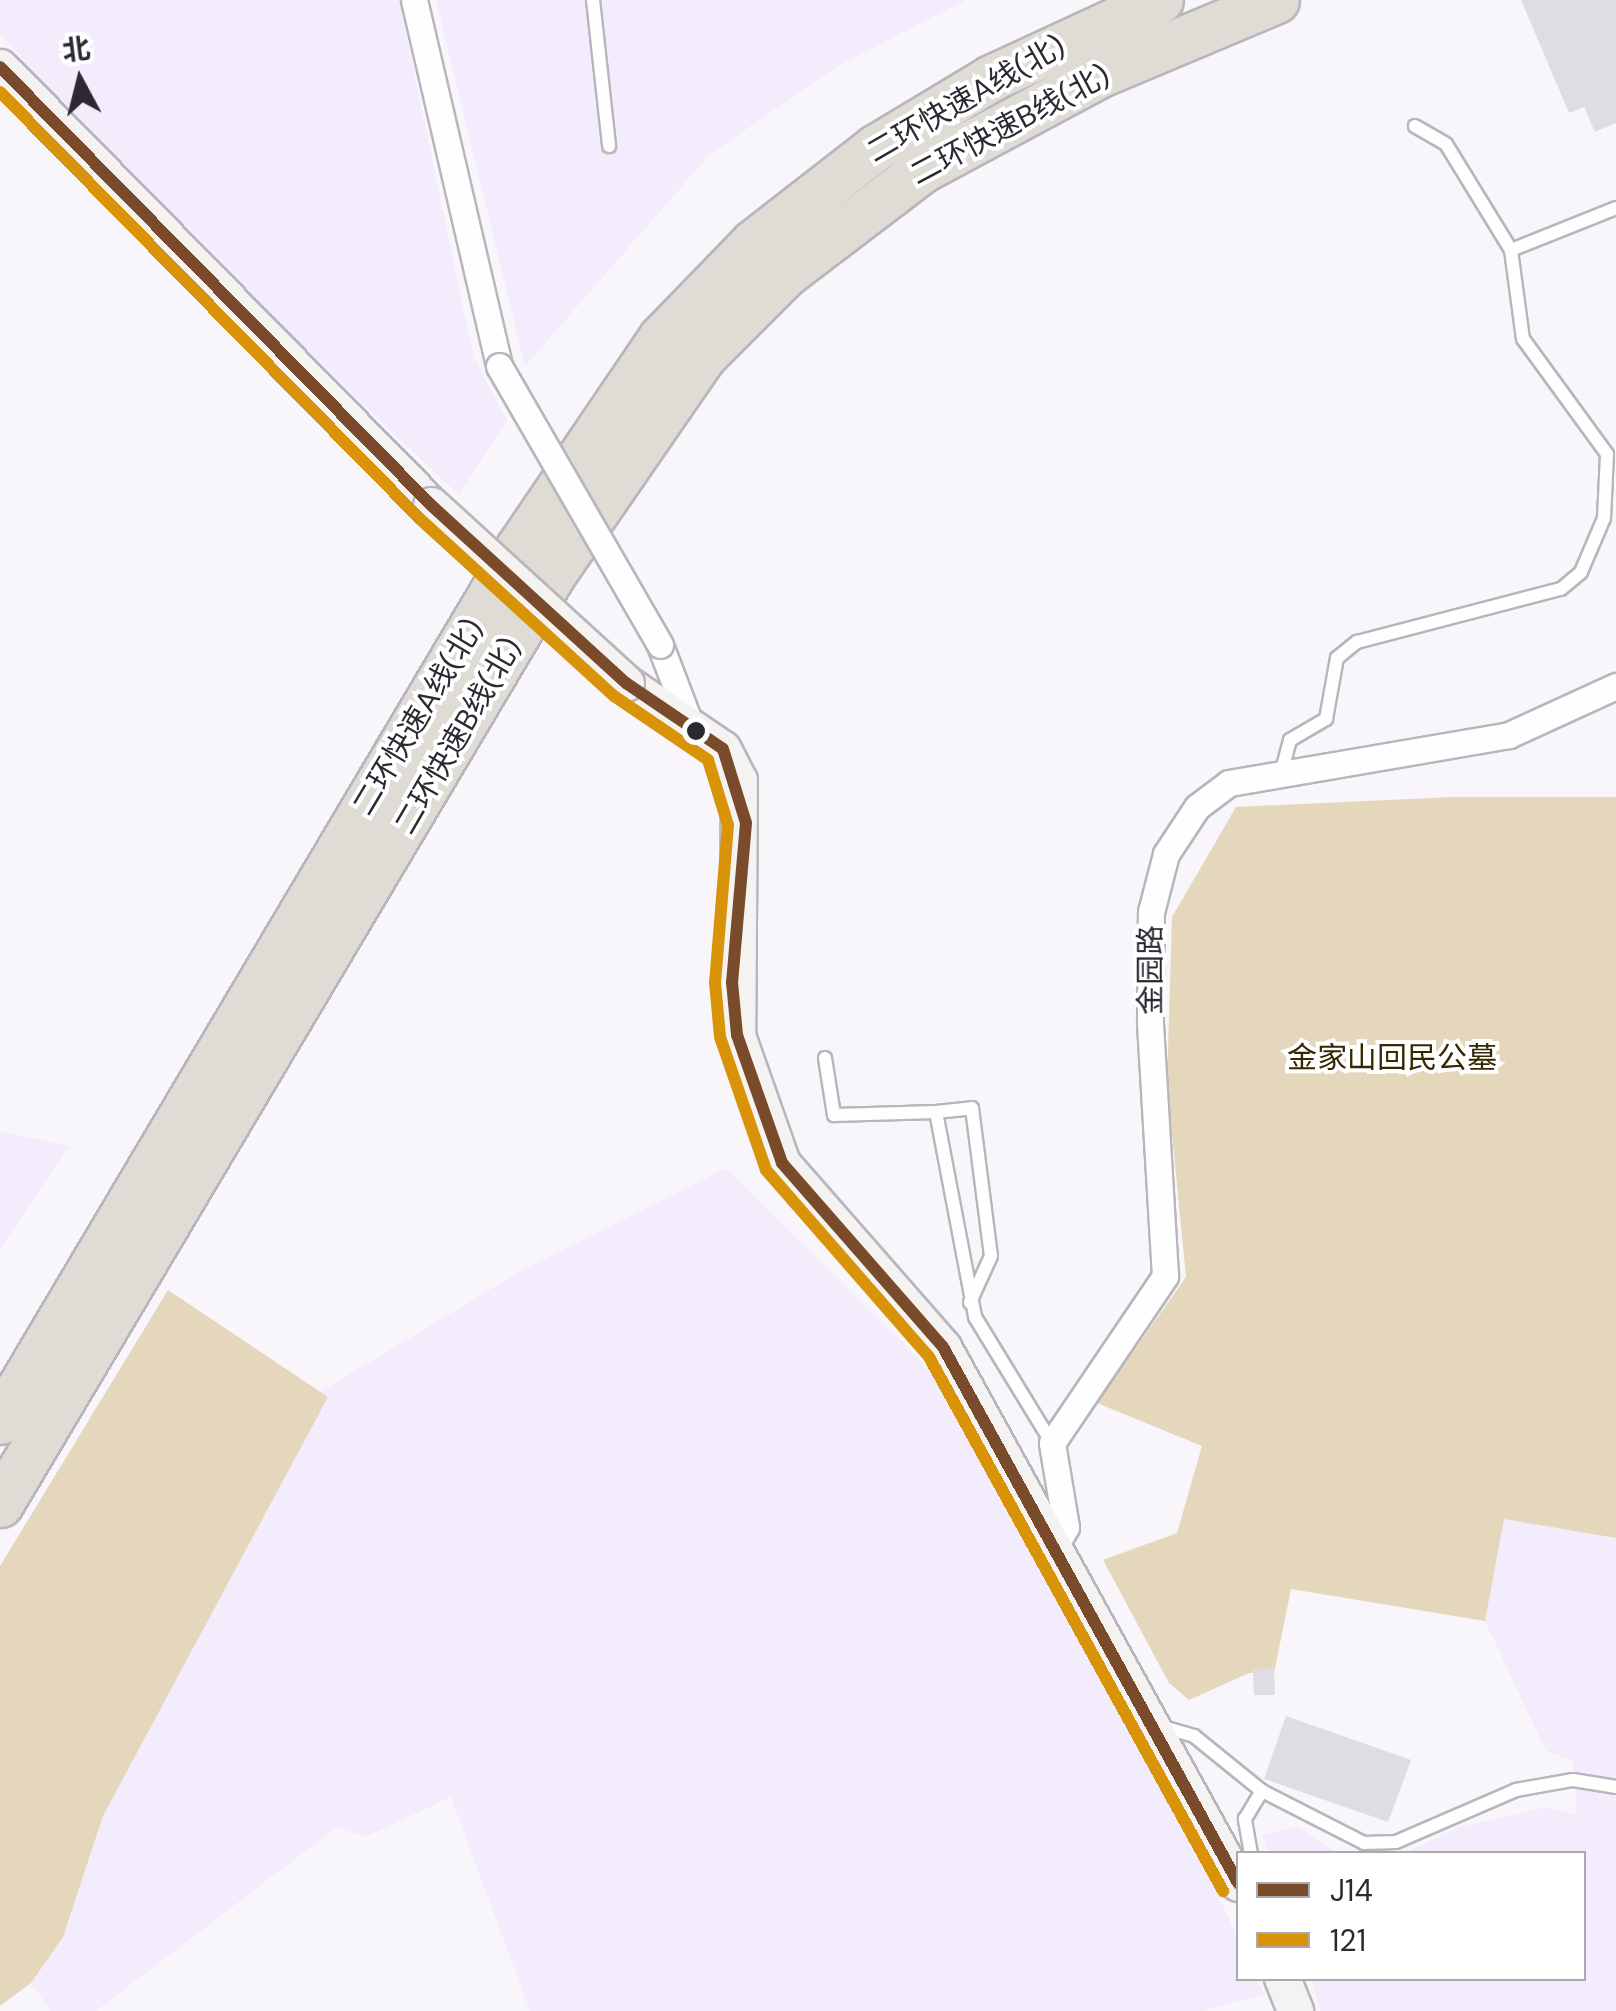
<!DOCTYPE html>
<meta charset="utf-8">
<style>
body{margin:0}
#map{position:relative;width:1616px;height:2011px;overflow:hidden;background:#f8f5fb;font-family:"DM Sans","Noto Sans SC",sans-serif}
div>[style]{position:absolute}
.built>*{inset:0;background:#f2ecfc}
.green>*{inset:0;background:#e5d7bc}
.building>*{inset:0;background:#dfdce3}
.roads{filter:drop-shadow(2px 0 #b8b5bc) drop-shadow(-2px 0 #b8b5bc) drop-shadow(0 2px #b8b5bc) drop-shadow(0 -2px #b8b5bc)}
.lane>*{height:12px;margin:-6px;padding:0 6px;transform-origin:6px;border-radius:6px;background:#fefefe}
.street>*{height:25px;margin:-12.5px;padding:0 12.5px;transform-origin:12.5px;border-radius:12.5px;background:#fefefe}
.secondary>*{height:35px;margin:-17.5px;padding:0 17.5px;transform-origin:17.5px;border-radius:17.5px;background:#f5f3f2}
.highway>*{height:45px;margin:-22.5px;padding:0 22.5px;transform-origin:22.5px;border-radius:22.5px;background:#dfdcd5}
.bridges{filter:drop-shadow(2px 0 #b8b5bc) drop-shadow(-2px 0 #b8b5bc) drop-shadow(0 2px #b8b5bc) drop-shadow(0 -2px #b8b5bc)}
.street-bridge>*{height:25px;margin:-12.5px;padding:0 12.5px;transform-origin:12.5px;border-radius:12.5px;background:#fefefe}
.secondary-bridge>*{height:35px;margin:-17.5px;padding:0 17.5px;transform-origin:17.5px;border-radius:17.5px;background:#f5f3f2}
.bus-1>*{height:12px;margin:-6px;padding:0 6px;transform-origin:6px;border-radius:6px;background:#7a4b2a}
.bus-2>*{height:12px;margin:-6px;padding:0 6px;transform-origin:6px;border-radius:6px;background:#d99308}
.dots>*{width:28px;height:28px;translate:-50% -50%;box-sizing:border-box;border:5px solid #fff;border-radius:50%}
span{translate:-50% -50%;white-space:nowrap;text-align:center;line-height:1.15;-webkit-text-stroke:8px #fff;paint-order:stroke}
.street-label{font-size:30px;color:#2d2932}
.park-label{font-size:30px;color:#352801}
.legend{position:absolute;left:1236px;top:1851px;width:350px;height:130px;box-sizing:border-box;background:#fff;border:2px solid #aba9ad;margin:0;padding:12px 18px;list-style:none;font-size:30px;color:#2d2932}
.legend li{display:flex;align-items:center;gap:20px;height:50px}
.legend b{width:50px;border:2px solid #aba9ad}
.north{position:absolute;left:30px;top:30px;width:100px;height:100px;-webkit-text-stroke:8px #fff;paint-order:stroke;rotate:353deg;font-size:28px;font-weight:700;line-height:40px;text-align:center;color:#2d2932}
.north::after{content:'';display:block;margin:auto;width:35px;height:45px;background:#2d2932;clip-path:polygon(50% 0,100% 100%,50% 72%,0 100%)}
</style>
<div id="map">
<div class="built">
<div style="clip-path:polygon(0 0,399px 0,473px 356px,507px 420px,459px 495px,121px 176px,0 33px)"></div>
<div style="clip-path:polygon(436px 0,966px 0,843px 63px,710px 154px,525px 366px)"></div>
<div style="clip-path:polygon(0 1131px,69px 1146px,0 1250px)"></div>
<div style="clip-path:polygon(726px 1168px,936px 1376px,1012px 1494px,1179px 1810px,1238px 1939px,1238px 1978px,1257px 1979px,1264px 1994px,1202px 2011px,530px 2011px,451px 1797px,365px 1837px,337px 1827px,96px 2011px,51px 2011px,31px 1983px,63px 1937px,103px 1816px,328px 1397px,320px 1392px,519px 1272px)"></div>
<div style="clip-path:polygon(1504px 1519px,1616px 1538px,1616px 2011px,1321px 2011px,1311px 1979px,1584px 1978px,1584px 1854px,1404px 1853px,1463px 1826px,1548px 1807px,1577px 1815px,1573px 1761px,1546px 1751px,1485px 1621px)"></div>
<div style="clip-path:polygon(1299px 1827px,1338px 1853px,1269px 1853px,1263px 1834px)"></div>
</div>
<div class="green">
<div style="clip-path:polygon(1452px 797px,1616px 797px,1616px 1538px,1504px 1519px,1485px 1621px,1291px 1589px,1274px 1673px,1249px 1673px,1189px 1700px,1169px 1683px,1103px 1560px,1177px 1533px,1202px 1446px,1097px 1403px,1186px 1277px,1167px 1083px,1172px 917px,1236px 807px)"></div>
<div style="clip-path:polygon(168px 1290px,328px 1397px,103px 1816px,63px 1937px,31px 1983px,0 2006px,0 1566px)"></div>
</div>
<div class="building">
<div style="clip-path:polygon(1521px 0,1616px 0,1616px 123px,1595px 132px,1584px 107px,1569px 113px)"></div>
<div style="clip-path:polygon(1274px 1668px,1275px 1695px,1254px 1695px,1253px 1669px)"></div>
<div style="clip-path:polygon(1286px 1716px,1411px 1760px,1388px 1822px,1264px 1779px)"></div>
</div>
<div class="roads">
<div class="lane">
<div style="left:593px;top:0;width:147px;rotate:83.7deg"></div>
<div style="left:1511px;top:250px;width:113px;rotate:-21.8deg"></div>
<div style="left:1282px;top:770px;width:31px;rotate:-75deg"></div>
<div style="left:1290px;top:740px;width:42px;rotate:-30.3deg"></div>
<div style="left:1326px;top:719px;width:62px;rotate:-79.8deg"></div>
<div style="left:1337px;top:658px;width:26px;rotate:-39deg"></div>
<div style="left:1357px;top:642px;width:211px;rotate:-14.6deg"></div>
<div style="left:1561px;top:589px;width:26px;rotate:-40deg"></div>
<div style="left:1581px;top:572px;width:59px;rotate:-66.9deg"></div>
<div style="left:1604px;top:518px;width:64px;rotate:-87.3deg"></div>
<div style="left:1607px;top:454px;width:142px;rotate:-126.1deg"></div>
<div style="left:1523px;top:339px;width:90px;rotate:-97.7deg"></div>
<div style="left:1511px;top:250px;width:124px;rotate:-121.5deg"></div>
<div style="left:1446px;top:144px;width:36px;rotate:-150deg"></div>
<div style="left:825px;top:1058px;width:58px;rotate:81deg"></div>
<div style="left:834px;top:1115px;width:102px;rotate:-1.7deg"></div>
<div style="left:936px;top:1112px;width:209px;rotate:79.2deg"></div>
<div style="left:975px;top:1317px;width:148px;rotate:58.6deg"></div>
<div style="left:936px;top:1112px;width:36px;rotate:-6deg"></div>
<div style="left:972px;top:1108px;width:149px;rotate:82.7deg"></div>
<div style="left:991px;top:1256px;width:51px;rotate:114.5deg"></div>
<div style="left:1156px;top:1725px;width:40px;rotate:16deg"></div>
<div style="left:1194px;top:1736px;width:87px;rotate:39deg"></div>
<div style="left:1251px;top:1854px;width:36px;rotate:-100deg"></div>
<div style="left:1245px;top:1819px;width:33px;rotate:-59deg"></div>
<div style="left:1262px;top:1791px;width:114px;rotate:27deg"></div>
<div style="left:1364px;top:1843px;width:32px;rotate:-2deg"></div>
<div style="left:1396px;top:1842px;width:131px;rotate:-23.4deg"></div>
<div style="left:1516px;top:1790px;width:58px;rotate:-10deg"></div>
<div style="left:1573px;top:1780px;width:44px;rotate:9.2deg"></div>
</div>
<div class="street">
<div style="left:414px;top:0;width:376px;rotate:76.9deg"></div>
<div style="left:660px;top:645px;width:81px;rotate:69.1deg"></div>
<div style="left:1055px;top:1546px;width:22px;rotate:-60deg"></div>
<div style="left:1066px;top:1527px;width:85px;rotate:-99.5deg"></div>
<div style="left:1052px;top:1443px;width:202px;rotate:-55.9deg"></div>
<div style="left:1165px;top:1276px;width:255px;rotate:-93.4deg"></div>
<div style="left:1150px;top:1021px;width:109px;rotate:-89.5deg"></div>
<div style="left:1151px;top:912px;width:60px;rotate:-75.5deg"></div>
<div style="left:1166px;top:854px;width:56px;rotate:-56.6deg"></div>
<div style="left:1197px;top:807px;width:40px;rotate:-37deg"></div>
<div style="left:1229px;top:783px;width:284px;rotate:-9.7deg"></div>
<div style="left:1509px;top:735px;width:118px;rotate:-24.6deg"></div>
</div>
<div class="secondary">
<div style="left:0;top:67px;width:614px;rotate:45.46deg"></div>
<div style="left:626px;top:683px;width:117px;rotate:34.2deg"></div>
<div style="left:723px;top:749px;width:35px;rotate:63deg"></div>
<div style="left:739px;top:780px;width:255px;rotate:90.4deg"></div>
<div style="left:737px;top:1035px;width:136px;rotate:70.6deg"></div>
<div style="left:782px;top:1163px;width:244px;rotate:48.8deg"></div>
<div style="left:943px;top:1347px;width:612px;rotate:61.17deg"></div>
<div style="left:1282px;top:1978px;width:35px;rotate:68deg"></div>
</div>
<div class="highway">
<div style="left:0;top:1421px;width:1016px;rotate:-59.3deg"></div>
<div style="left:519px;top:547px;width:253px;rotate:-55.8deg"></div>
<div style="left:661px;top:338px;width:132px;rotate:-45.9deg"></div>
<div style="left:753px;top:243px;width:155px;rotate:-37.9deg"></div>
<div style="left:875px;top:148px;width:135px;rotate:-31.1deg"></div>
<div style="left:991px;top:78px;width:186px;rotate:-24.8deg"></div>
<div style="left:0;top:1504px;width:1081px;rotate:-59.28deg"></div>
<div style="left:552px;top:575px;width:266px;rotate:-55.4deg"></div>
<div style="left:703px;top:356px;width:116px;rotate:-45deg"></div>
<div style="left:785px;top:274px;width:173px;rotate:-37.3deg"></div>
<div style="left:923px;top:169px;width:199px;rotate:-28.2deg"></div>
<div style="left:1098px;top:75px;width:193px;rotate:-22.8deg"></div>
</div>
</div>
<div class="bridges">
<div class="street-bridge">
<div style="left:499px;top:366px;width:322px;rotate:60deg"></div>
</div>
<div class="secondary-bridge">
<div style="left:431px;top:505px;width:264px;rotate:42.4deg"></div>
</div>
</div>
<div class="bus-1">
<div style="left:0;top:67px;width:614px;rotate:45.46deg"></div>
<div style="left:431px;top:505px;width:264px;rotate:42.4deg"></div>
<div style="left:626px;top:683px;width:117px;rotate:34.2deg"></div>
<div style="left:723px;top:749px;width:77px;rotate:72.7deg"></div>
<div style="left:746px;top:823px;width:160px;rotate:95deg"></div>
<div style="left:732px;top:982px;width:53px;rotate:84.6deg"></div>
<div style="left:737px;top:1035px;width:136px;rotate:70.6deg"></div>
<div style="left:782px;top:1163px;width:244px;rotate:48.8deg"></div>
<div style="left:943px;top:1347px;width:612px;rotate:61.17deg"></div>
</div>
<div class="bus-2">
<div style="left:0;top:92px;width:598px;rotate:45.47deg"></div>
<div style="left:419px;top:518px;width:264px;rotate:42.4deg"></div>
<div style="left:614px;top:696px;width:114px;rotate:34.2deg"></div>
<div style="left:708px;top:760px;width:68px;rotate:72.9deg"></div>
<div style="left:728px;top:825px;width:158px;rotate:94.7deg"></div>
<div style="left:715px;top:982px;width:55px;rotate:84.8deg"></div>
<div style="left:720px;top:1037px;width:141px;rotate:70.9deg"></div>
<div style="left:766px;top:1170px;width:248px;rotate:48.9deg"></div>
<div style="left:929px;top:1357px;width:610px;rotate:61.16deg"></div>
</div>
<div class="dots">
<div style="left:696px;top:731px;background:#2d2932"></div>
</div>
<div class="street-label">
<span style="left:966px;top:99px;rotate:-30deg">二环快速A线(北)</span>
<span style="left:1010px;top:125px;rotate:-28deg">二环快速B线(北)</span>
<span style="left:418px;top:717px;rotate:-59deg">二环快速A线(北)</span>
<span style="left:458px;top:736px;rotate:-60deg">二环快速B线(北)</span>
<span style="left:1151px;top:970px;rotate:-90deg">金园路</span>
</div>
<div class="park-label">
<span style="left:1392px;top:1058px">金家山回民公墓</span>
</div>
<ul class="legend">
<li><b style="height:12px;background:#7a4b2a"></b>J14</li>
<li><b style="height:12px;background:#d99308"></b>121</li>
</ul>
<div class="north">北</div>
</div>
